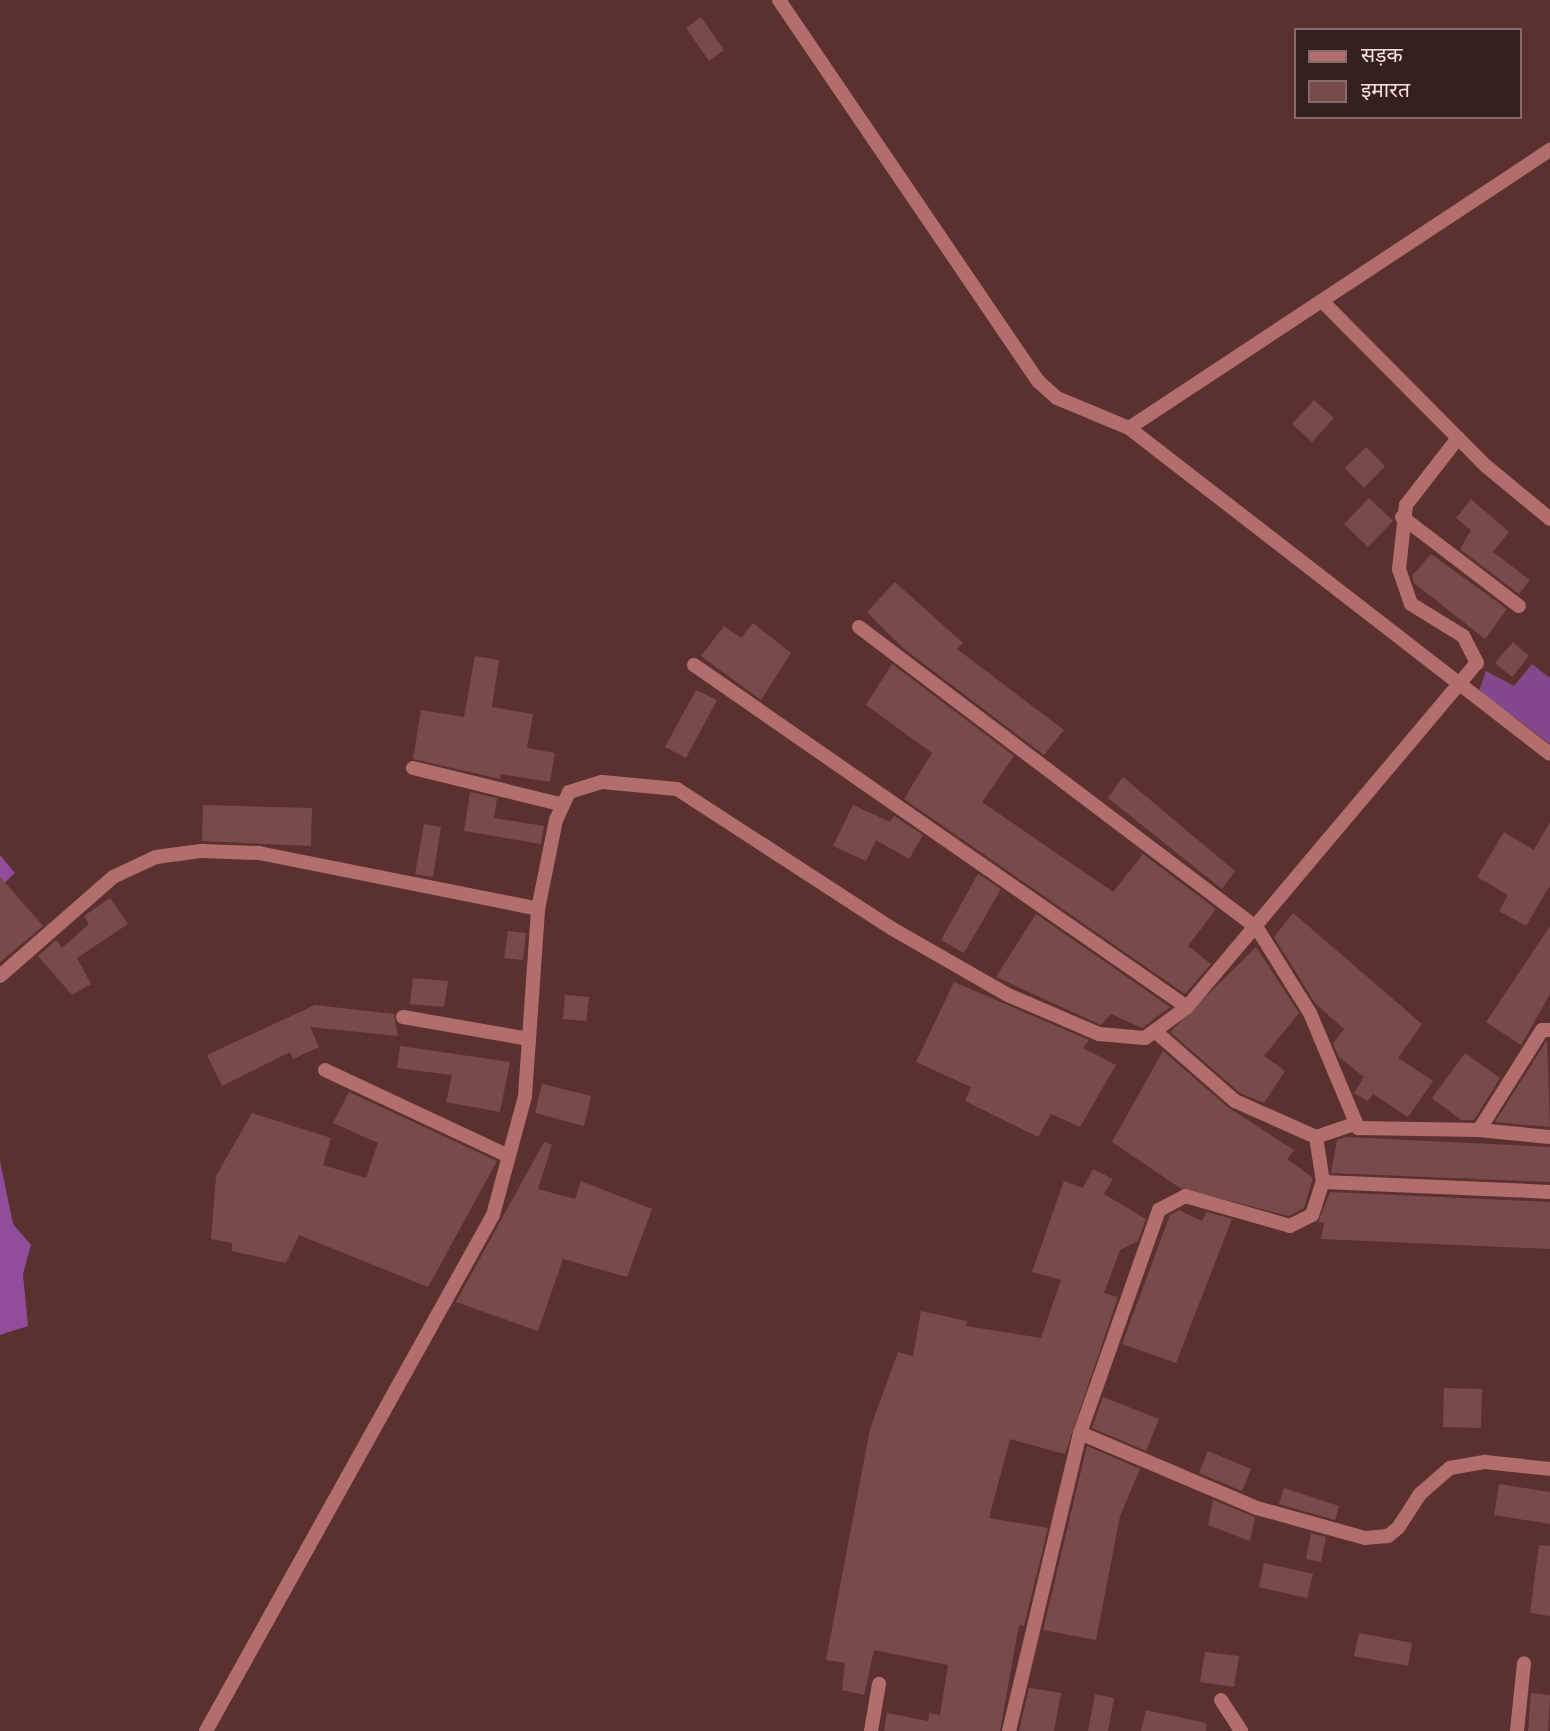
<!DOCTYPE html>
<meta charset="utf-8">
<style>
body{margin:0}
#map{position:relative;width:1550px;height:1731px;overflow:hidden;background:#5b3130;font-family:"DejaVu Sans","Noto Sans Devanagari",sans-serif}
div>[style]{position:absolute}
.green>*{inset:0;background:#83498c}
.forest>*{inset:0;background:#8f4d9a}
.building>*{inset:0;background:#784b4a}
.minor>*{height:14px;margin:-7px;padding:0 7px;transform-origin:7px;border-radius:7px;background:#b26e6c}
span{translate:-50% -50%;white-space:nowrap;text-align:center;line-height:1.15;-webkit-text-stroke:7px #33201f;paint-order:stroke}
.legend{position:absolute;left:1294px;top:28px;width:228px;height:91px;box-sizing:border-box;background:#33201f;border:2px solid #836c6b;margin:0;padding:9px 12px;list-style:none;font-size:21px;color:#fbdfdd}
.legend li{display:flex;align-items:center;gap:14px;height:35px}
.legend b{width:35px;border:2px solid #836c6b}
</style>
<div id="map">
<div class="green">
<div style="clip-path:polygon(1532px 664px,1550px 678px,1550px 744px,1479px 691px,1486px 671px,1514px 686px)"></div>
</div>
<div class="forest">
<div style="clip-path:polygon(0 855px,15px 873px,0 887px)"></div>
<div style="clip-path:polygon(0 1161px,13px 1224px,31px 1245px,23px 1274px,28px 1326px,0 1335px)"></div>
</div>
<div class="building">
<div style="clip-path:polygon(701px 17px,724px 50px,709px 61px,686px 28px)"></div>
<div style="clip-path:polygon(1314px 400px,1334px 418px,1312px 442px,1292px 424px)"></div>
<div style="clip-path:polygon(1366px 447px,1385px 466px,1364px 488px,1345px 468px)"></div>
<div style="clip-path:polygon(1369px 498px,1393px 521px,1368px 547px,1344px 524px)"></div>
<div style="clip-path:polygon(1471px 499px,1509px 532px,1493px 552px,1530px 580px,1519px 594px,1460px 549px,1471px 530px,1456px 518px)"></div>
<div style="clip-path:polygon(1431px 554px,1507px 609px,1485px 639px,1414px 583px,1412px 576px)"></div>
<div style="clip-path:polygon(895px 582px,963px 643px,957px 649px,1064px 730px,1044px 755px,903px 648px,867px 612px)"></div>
<div style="clip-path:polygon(753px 623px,791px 653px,761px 700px,701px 656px,724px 626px,741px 638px)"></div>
<div style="clip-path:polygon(1513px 642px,1529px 656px,1512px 677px,1495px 663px)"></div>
<div style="clip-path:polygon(475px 656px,499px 660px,492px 707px,533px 714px,527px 748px,555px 753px,550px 782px,501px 774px,500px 779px,413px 759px,421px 710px,464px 717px)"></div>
<div style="clip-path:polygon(892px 664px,1014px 756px,982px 802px,1113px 892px,1143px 854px,1216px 909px,1188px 946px,1211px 964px,1185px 994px,904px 799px,932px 753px,866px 705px)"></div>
<div style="clip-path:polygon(696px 690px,717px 700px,686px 758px,665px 747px)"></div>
<div style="clip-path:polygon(1123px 777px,1235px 871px,1222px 889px,1108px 798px)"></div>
<div style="clip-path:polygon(470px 792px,497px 798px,494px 818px,544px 826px,541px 844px,464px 831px)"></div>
<div style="clip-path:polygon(203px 805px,312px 808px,311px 846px,202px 841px)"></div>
<div style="clip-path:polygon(853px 805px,890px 822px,894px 816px,923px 835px,909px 859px,876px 840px,866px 861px,833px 846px)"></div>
<div style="clip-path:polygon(1550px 822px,1550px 885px,1526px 926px,1499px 911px,1508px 895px,1477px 877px,1504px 832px,1534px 850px)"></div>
<div style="clip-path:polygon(424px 824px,441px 827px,433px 877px,415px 874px)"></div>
<div style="clip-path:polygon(978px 874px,1001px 889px,964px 953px,941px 940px)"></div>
<div style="clip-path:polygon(0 877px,43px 926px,0 962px)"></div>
<div style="clip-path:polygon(110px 898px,128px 924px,77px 958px,91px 984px,72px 995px,38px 956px,56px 940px,62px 948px,89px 924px,84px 916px)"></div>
<div style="clip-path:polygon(1293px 913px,1422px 1024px,1398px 1058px,1433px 1081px,1408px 1117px,1373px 1094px,1368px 1101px,1354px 1093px,1364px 1077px,1339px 1057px,1333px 1044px,1344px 1029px,1315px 1003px,1274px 937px)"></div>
<div style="clip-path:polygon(1036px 914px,1170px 1007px,1142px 1028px,1111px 1014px,1101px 1025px,996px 977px)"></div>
<div style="clip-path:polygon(1550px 926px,1550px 994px,1521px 1045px,1486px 1022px)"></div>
<div style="clip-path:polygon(508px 931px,526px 933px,523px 960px,504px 958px)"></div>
<div style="clip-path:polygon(1256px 947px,1299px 1013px,1264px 1056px,1285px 1071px,1264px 1103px,1240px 1093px,1170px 1032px)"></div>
<div style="clip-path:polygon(413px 978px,448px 981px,444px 1007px,410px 1004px)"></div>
<div style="clip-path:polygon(954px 982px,1089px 1040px,1083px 1048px,1116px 1065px,1080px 1127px,1051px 1114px,1038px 1137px,965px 1101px,971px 1087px,916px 1062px)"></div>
<div style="clip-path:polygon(565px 995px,589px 997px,586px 1021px,563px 1019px)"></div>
<div style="clip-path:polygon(315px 1005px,394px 1014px,398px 1036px,310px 1027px,319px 1047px,293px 1059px,290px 1052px,222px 1086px,207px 1055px)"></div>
<div style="clip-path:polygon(1547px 1040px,1550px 1127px,1495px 1122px)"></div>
<div style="clip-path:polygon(400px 1046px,510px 1062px,500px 1112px,446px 1102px,452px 1075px,397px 1068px)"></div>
<div style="clip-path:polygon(1163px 1051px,1229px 1108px,1294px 1150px,1287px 1159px,1313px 1178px,1304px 1208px,1289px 1216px,1180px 1188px,1112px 1142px)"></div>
<div style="clip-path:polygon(1465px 1053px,1500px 1078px,1474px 1120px,1461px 1120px,1432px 1098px)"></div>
<div style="clip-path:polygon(542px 1084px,591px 1096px,584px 1126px,535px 1113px)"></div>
<div style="clip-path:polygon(349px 1092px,497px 1161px,428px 1287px,299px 1235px,286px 1263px,232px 1251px,232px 1243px,211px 1239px,216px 1176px,252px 1113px,331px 1138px,323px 1165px,366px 1178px,378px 1143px,333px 1123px)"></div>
<div style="clip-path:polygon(1346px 1137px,1550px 1147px,1550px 1182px,1331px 1173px,1337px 1140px)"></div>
<div style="clip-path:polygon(544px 1142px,552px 1145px,538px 1189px,575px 1199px,581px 1181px,652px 1209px,627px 1277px,563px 1259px,538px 1331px,456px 1302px)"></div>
<div style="clip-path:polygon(1093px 1169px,1113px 1179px,1104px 1194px,1146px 1219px,1138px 1241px,1120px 1250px,1104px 1293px,1118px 1297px,1065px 1454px,1010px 1439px,989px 1518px,1048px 1528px,1024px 1626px,1019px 1625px,1000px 1731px,884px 1731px,887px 1713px,928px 1721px,929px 1713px,940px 1715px,948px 1665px,874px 1650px,864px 1695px,842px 1690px,845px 1663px,826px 1660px,870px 1429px,898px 1352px,913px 1356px,921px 1311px,967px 1321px,966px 1326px,1041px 1338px,1061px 1280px,1032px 1272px,1064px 1181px,1083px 1188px)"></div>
<div style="clip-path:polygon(1330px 1192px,1550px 1202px,1550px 1249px,1321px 1239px,1324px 1223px,1318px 1222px)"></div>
<div style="clip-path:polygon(1179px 1210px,1202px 1221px,1207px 1212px,1232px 1219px,1176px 1363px,1122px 1344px,1170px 1215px)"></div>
<div style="clip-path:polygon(1444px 1388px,1482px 1389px,1481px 1428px,1443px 1427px)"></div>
<div style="clip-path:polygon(1103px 1397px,1159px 1419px,1146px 1451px,1092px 1428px)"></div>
<div style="clip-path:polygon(1087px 1446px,1140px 1469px,1120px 1516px,1096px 1640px,1043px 1630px)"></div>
<div style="clip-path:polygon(1208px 1451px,1251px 1469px,1242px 1491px,1199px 1473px)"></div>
<div style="clip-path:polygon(1499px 1484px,1550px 1492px,1550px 1524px,1494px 1515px)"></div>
<div style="clip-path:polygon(1284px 1488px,1339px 1506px,1335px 1520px,1279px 1504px)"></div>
<div style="clip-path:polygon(1213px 1500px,1255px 1517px,1250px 1541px,1208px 1525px)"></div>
<div style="clip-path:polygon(1311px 1533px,1326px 1537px,1321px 1562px,1306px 1559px)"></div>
<div style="clip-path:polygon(1539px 1545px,1550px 1546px,1550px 1616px,1530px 1613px)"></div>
<div style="clip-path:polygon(1264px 1563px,1313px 1574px,1307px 1598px,1259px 1587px)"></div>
<div style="clip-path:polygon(1359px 1633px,1412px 1643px,1408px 1666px,1354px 1656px)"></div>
<div style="clip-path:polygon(1205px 1652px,1239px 1656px,1234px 1687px,1200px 1682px)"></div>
<div style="clip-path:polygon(1029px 1688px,1061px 1693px,1054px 1731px,1019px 1731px)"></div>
<div style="clip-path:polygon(1531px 1693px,1550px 1695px,1548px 1731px,1528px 1731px)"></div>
<div style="clip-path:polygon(1095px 1694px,1114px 1698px,1108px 1731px,1088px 1731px)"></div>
<div style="clip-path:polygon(1146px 1710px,1206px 1723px,1206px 1731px,1141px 1731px)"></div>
</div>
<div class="minor">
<div style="left:779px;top:0;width:461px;rotate:55.8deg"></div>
<div style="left:1038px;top:381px;width:25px;rotate:42deg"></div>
<div style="left:1057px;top:398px;width:78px;rotate:22.6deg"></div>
<div style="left:1129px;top:428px;width:532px;rotate:37.75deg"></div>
<div style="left:1322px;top:301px;width:233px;rotate:45.2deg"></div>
<div style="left:1486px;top:466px;width:83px;rotate:39.6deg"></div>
<div style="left:1129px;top:428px;width:505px;rotate:-33.44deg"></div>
<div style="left:1402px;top:517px;width:147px;rotate:37.3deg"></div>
<div style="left:859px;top:627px;width:499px;rotate:37.1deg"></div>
<div style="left:1257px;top:928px;width:100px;rotate:58.1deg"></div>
<div style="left:1310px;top:1013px;width:125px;rotate:67.3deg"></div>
<div style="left:1358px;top:1128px;width:121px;rotate:0.9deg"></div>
<div style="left:1479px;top:1130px;width:118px;rotate:-57.8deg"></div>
<div style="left:1542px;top:1030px;width:8px"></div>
<div style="left:694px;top:665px;width:600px;rotate:34.75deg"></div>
<div style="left:413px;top:768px;width:151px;rotate:13.8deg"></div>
<div style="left:0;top:976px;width:150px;rotate:-41.2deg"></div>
<div style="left:113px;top:877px;width:47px;rotate:-24.9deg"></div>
<div style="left:156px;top:857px;width:45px;rotate:-7.6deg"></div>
<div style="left:201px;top:851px;width:58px;rotate:2deg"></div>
<div style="left:259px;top:853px;width:285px;rotate:11.3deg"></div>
<div style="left:403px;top:1017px;width:128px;rotate:9.9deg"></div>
<div style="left:325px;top:1070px;width:203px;rotate:25.1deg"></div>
<div style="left:1479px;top:1130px;width:71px;rotate:5.6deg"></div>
<div style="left:1316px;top:1137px;width:40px;rotate:-18.9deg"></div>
<div style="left:1323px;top:1182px;width:227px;rotate:2.5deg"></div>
<div style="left:1080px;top:1433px;width:192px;rotate:23deg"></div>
<div style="left:1257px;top:1508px;width:112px;rotate:15.5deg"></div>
<div style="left:1365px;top:1538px;width:23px;rotate:-5deg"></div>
<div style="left:1388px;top:1536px;width:13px;rotate:-39deg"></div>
<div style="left:1398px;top:1528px;width:40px;rotate:-57.1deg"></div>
<div style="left:1420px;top:1494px;width:40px;rotate:-41deg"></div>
<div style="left:1450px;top:1468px;width:36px;rotate:-10deg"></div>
<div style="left:1485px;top:1462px;width:65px;rotate:6.1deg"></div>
<div style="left:1221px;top:1700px;width:37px;rotate:57deg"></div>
<div style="left:206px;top:1731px;width:590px;rotate:-60.92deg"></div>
<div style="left:493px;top:1215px;width:123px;rotate:-74.9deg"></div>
<div style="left:525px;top:1096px;width:187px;rotate:-86deg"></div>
<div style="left:538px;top:909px;width:91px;rotate:-78.6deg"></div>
<div style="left:556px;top:820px;width:31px;rotate:-65deg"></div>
<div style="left:569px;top:792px;width:34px;rotate:-17deg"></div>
<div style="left:602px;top:782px;width:75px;rotate:5.3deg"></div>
<div style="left:677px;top:789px;width:255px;rotate:33deg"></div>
<div style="left:891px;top:928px;width:135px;rotate:29.8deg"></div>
<div style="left:1008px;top:995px;width:99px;rotate:23.2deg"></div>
<div style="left:1099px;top:1034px;width:46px;rotate:5deg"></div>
<div style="left:1145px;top:1038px;width:52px;rotate:-36.4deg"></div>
<div style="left:1187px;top:1007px;width:450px;rotate:-49.9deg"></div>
<div style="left:1477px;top:663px;width:30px;rotate:-117deg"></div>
<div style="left:1463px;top:636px;width:61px;rotate:-148.4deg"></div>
<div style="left:1411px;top:604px;width:37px;rotate:-109deg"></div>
<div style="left:1399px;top:569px;width:64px;rotate:-83.8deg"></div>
<div style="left:1406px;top:505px;width:85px;rotate:-52.2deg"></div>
<div style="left:871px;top:1731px;width:48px;rotate:-80.3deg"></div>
<div style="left:1009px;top:1731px;width:306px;rotate:-76.6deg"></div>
<div style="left:1080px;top:1433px;width:237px;rotate:-70.5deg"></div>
<div style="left:1159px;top:1210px;width:30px;rotate:-28deg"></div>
<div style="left:1185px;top:1196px;width:109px;rotate:15.9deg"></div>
<div style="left:1290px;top:1226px;width:25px;rotate:-27deg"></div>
<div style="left:1312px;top:1215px;width:35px;rotate:-72deg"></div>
<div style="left:1323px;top:1182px;width:46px;rotate:-98.8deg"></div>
<div style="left:1316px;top:1137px;width:89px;rotate:-156deg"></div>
<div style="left:1235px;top:1101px;width:103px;rotate:-138.9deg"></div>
<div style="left:1517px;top:1731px;width:68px;rotate:-84.1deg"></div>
</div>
<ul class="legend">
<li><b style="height:9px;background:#b26e6c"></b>सड़क</li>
<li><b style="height:19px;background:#784b4a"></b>इमारत</li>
</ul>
</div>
